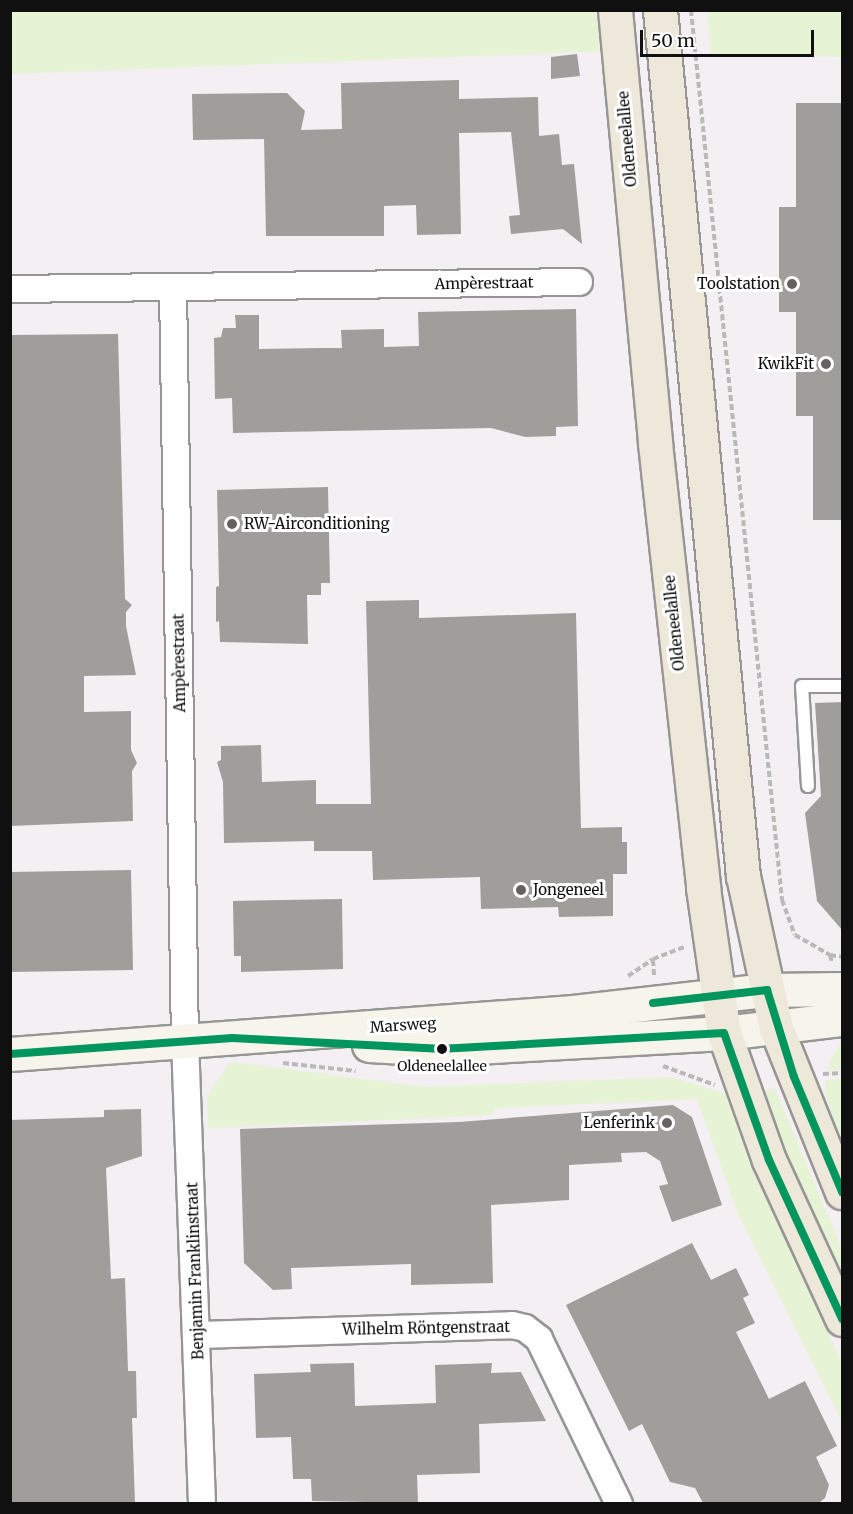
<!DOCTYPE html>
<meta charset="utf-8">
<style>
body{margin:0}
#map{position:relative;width:853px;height:1514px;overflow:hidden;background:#fcfbf6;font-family:Merriweather,serif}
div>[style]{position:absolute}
.industrial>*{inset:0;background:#f4eff2}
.green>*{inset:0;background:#e7f3d5}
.building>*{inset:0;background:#a09e9b}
.path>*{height:4px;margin-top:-2px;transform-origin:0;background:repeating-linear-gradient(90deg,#b9b9b8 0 6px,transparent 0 9px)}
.roads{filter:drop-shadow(2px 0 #969694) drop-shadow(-2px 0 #969694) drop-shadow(0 2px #969694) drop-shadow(0 -2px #969694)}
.lane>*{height:12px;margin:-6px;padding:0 6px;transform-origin:6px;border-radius:6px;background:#fffefe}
.street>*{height:26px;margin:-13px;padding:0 13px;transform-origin:13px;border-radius:13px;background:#fffefe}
.secondary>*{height:33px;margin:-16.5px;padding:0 16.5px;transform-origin:16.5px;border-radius:16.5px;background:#f6f4eb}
.primary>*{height:33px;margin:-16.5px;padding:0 16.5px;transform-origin:16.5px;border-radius:16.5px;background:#eee8da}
.bus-1>*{height:8px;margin:-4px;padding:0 4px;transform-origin:4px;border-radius:4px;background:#00965e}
.dots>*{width:16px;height:16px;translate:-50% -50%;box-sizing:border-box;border:3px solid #fff;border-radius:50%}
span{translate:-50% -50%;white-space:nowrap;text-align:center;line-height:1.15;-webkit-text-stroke:6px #fff;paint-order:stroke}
.bus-label{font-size:14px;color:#101010}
.street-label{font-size:15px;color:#101010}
.poi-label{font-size:15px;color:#101010}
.right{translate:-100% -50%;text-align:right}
.left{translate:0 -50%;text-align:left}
.frame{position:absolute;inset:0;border:12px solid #101010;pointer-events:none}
.scale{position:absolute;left:640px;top:30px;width:174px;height:27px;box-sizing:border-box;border:3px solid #101010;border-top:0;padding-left:8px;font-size:18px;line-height:21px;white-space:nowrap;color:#101010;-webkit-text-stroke:4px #fff;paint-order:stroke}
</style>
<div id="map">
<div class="industrial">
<div style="clip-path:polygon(11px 11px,842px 11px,842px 1503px,11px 1503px)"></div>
</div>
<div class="green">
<div style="clip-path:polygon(10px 11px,594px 11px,607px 51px,11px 74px)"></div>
<div style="clip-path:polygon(707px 11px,842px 11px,842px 57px,711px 54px)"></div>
<div style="clip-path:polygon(842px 1042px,842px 1069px,828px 1071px,831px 1059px)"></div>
<div style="clip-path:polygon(230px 1062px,425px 1087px,671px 1077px,728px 1094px,752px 1166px,842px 1363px,842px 1422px,738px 1214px,697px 1099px,494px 1108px,493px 1115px,208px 1128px,207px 1096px)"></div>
<div style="clip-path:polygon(842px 1078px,842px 1144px,825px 1093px,826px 1080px)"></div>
<div style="clip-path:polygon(775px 1089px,842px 1249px,842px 1289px,757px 1091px)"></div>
</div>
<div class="building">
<div style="clip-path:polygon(577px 54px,580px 76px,551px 79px,551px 57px)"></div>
<div style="clip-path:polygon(459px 80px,459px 99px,538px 97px,539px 136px,559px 134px,562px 165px,574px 164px,582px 244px,563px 229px,511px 234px,509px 216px,520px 215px,511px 132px,459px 133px,461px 234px,417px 235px,416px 205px,384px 206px,384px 236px,266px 236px,264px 139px,193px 140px,192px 94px,287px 93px,305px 111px,301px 130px,342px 129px,341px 83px)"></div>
<div style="clip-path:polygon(796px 103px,843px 103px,843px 520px,813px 520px,813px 416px,796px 416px,796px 312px,779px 312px,779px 207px,796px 207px)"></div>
<div style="clip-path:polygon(576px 309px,578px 426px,556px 427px,556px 436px,525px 437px,491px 428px,233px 433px,232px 398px,215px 399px,214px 338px,221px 337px,223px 328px,236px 328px,235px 315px,259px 315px,259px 349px,320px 348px,342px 348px,341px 330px,384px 329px,384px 347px,419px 346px,418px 312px)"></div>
<div style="clip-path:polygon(118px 334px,125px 599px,132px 605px,126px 612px,126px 626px,136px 675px,84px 676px,84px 712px,131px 711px,131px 750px,137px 763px,132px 771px,133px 821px,10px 826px,10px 335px)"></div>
<div style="clip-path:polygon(328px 487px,330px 583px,321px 583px,321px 595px,307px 595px,308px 644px,220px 642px,219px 621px,216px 622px,216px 587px,219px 586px,217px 490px)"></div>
<div style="clip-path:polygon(419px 600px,419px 618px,576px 613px,581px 828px,622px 827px,622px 842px,627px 842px,627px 874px,613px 874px,613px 916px,559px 917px,558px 907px,481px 909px,480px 877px,373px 880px,372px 851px,314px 851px,314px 841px,224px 843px,223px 782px,217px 762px,221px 760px,221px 746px,261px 745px,262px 782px,316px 780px,316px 804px,371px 804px,366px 601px)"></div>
<div style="clip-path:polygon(843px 702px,843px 931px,817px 901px,805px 813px,821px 796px,815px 703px)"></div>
<div style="clip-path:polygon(131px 870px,133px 970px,10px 972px,10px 872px)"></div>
<div style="clip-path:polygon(342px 899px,343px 969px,241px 972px,241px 956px,234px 956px,233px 901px)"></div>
<div style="clip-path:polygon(673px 1105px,692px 1117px,722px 1205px,672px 1222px,659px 1186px,668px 1184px,660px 1161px,646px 1152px,621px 1153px,622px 1162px,569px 1165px,569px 1200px,491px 1205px,493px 1283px,411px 1285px,411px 1264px,291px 1268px,292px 1289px,273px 1290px,244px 1263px,240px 1129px,459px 1122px)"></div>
<div style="clip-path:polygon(141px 1109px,142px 1156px,106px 1168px,111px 1279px,125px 1278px,128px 1371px,136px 1371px,137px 1418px,132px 1418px,135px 1503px,10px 1503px,10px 1120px,104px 1117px,104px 1110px)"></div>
<div style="clip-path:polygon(692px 1243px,711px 1280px,736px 1268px,749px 1295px,743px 1298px,755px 1323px,736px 1332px,769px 1399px,805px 1381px,837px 1446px,816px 1457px,829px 1485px,825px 1498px,819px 1503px,703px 1503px,695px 1488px,670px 1482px,642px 1424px,629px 1431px,566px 1305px)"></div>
<div style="clip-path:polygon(354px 1363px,355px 1406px,436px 1403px,435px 1365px,492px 1363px,491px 1373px,521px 1372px,546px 1421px,479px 1424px,480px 1473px,417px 1475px,418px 1503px,312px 1501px,311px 1479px,293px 1479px,291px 1437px,256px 1438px,254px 1374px,311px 1372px,310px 1364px)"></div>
</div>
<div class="path">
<div style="left:691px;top:10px;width:895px;rotate:84.16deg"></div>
<div style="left:782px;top:900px;width:37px;rotate:70deg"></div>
<div style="left:795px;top:935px;width:40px;rotate:29.7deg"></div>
<div style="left:830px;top:955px;width:8px;rotate:76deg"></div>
<div style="left:830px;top:955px;width:12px;rotate:9deg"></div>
<div style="left:653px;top:960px;width:16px;rotate:86deg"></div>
<div style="left:628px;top:976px;width:30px;rotate:-34deg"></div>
<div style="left:653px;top:959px;width:33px;rotate:-21deg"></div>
<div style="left:283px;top:1063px;width:73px;rotate:6.3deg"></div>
<div style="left:663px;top:1066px;width:55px;rotate:20.1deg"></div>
<div style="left:823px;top:1074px;width:19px;rotate:-3deg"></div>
</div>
<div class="roads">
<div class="lane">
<div style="left:808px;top:786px;width:100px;rotate:-93.4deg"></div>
<div style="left:802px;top:686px;width:40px"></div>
</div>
<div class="street">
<div style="left:173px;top:287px;width:753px;rotate:89.09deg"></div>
<div style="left:185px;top:1040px;width:464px;rotate:87.9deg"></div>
<div style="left:10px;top:289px;width:569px;rotate:-0.7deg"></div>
<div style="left:199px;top:1335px;width:313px;rotate:-1.8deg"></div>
<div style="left:512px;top:1325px;width:13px;rotate:13deg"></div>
<div style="left:525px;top:1328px;width:18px;rotate:38deg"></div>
<div style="left:539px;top:1339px;width:183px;rotate:64.1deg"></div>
</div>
<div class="secondary">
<div style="left:369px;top:1045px;width:70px;rotate:3.3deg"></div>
<div style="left:439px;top:1049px;width:285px;rotate:-3.2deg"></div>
<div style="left:724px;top:1033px;width:119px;rotate:-6.8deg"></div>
<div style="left:10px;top:1054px;width:565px;rotate:-4.27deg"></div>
<div style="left:573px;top:1012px;width:195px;rotate:-6.5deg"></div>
<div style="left:767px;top:990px;width:75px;rotate:-0.8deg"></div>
</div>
<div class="primary">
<div style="left:615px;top:10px;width:435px;rotate:84.7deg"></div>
<div style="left:655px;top:443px;width:448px;rotate:83.8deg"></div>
<div style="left:703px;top:888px;width:147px;rotate:81.8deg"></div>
<div style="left:724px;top:1033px;width:135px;rotate:70.5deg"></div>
<div style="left:769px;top:1160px;width:175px;rotate:65.3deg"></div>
<div style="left:660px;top:10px;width:870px;rotate:84.53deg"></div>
<div style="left:743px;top:876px;width:156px;rotate:77.8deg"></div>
<div style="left:776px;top:1028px;width:177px;rotate:68.1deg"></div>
</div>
</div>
<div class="bus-1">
<div style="left:653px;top:1003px;width:115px;rotate:-6.5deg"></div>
<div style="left:767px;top:990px;width:91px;rotate:72.8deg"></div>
<div style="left:794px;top:1077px;width:125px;rotate:67.3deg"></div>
<div style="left:10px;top:1054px;width:223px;rotate:-4.1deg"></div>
<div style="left:232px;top:1038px;width:207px;rotate:3deg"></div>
<div style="left:439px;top:1049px;width:285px;rotate:-3.2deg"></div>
<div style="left:724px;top:1033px;width:135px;rotate:70.5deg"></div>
<div style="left:769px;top:1160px;width:175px;rotate:65.3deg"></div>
</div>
<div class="dots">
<div style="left:792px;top:284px;background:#636260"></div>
<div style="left:826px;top:364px;background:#636260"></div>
<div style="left:232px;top:524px;background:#636260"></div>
<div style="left:521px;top:890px;background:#636260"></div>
<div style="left:442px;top:1049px;background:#101010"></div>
<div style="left:667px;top:1123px;background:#636260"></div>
</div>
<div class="bus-label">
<span style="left:442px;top:1066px">Oldeneelallee</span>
</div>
<div class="street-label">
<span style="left:627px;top:139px;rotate:-95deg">Oldeneelallee</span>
<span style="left:484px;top:283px;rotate:-1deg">Ampèrestraat</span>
<span style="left:674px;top:623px;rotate:-96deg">Oldeneelallee</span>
<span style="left:179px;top:663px;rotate:-91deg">Ampèrestraat</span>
<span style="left:403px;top:1025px;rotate:-4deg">Marsweg</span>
<span style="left:195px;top:1271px;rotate:-92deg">Benjamin Franklinstraat</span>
<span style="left:426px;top:1328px;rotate:-1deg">Wilhelm Röntgenstraat</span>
</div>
<div class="poi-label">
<span class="right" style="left:780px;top:284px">Toolstation</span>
<span class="right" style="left:814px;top:364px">KwikFit</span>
<span class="left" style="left:244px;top:524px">RW-Airconditioning</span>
<span class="left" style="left:533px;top:890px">Jongeneel</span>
<span class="right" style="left:655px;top:1123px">Lenferink</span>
</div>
<div class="frame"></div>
<div class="scale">50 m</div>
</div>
